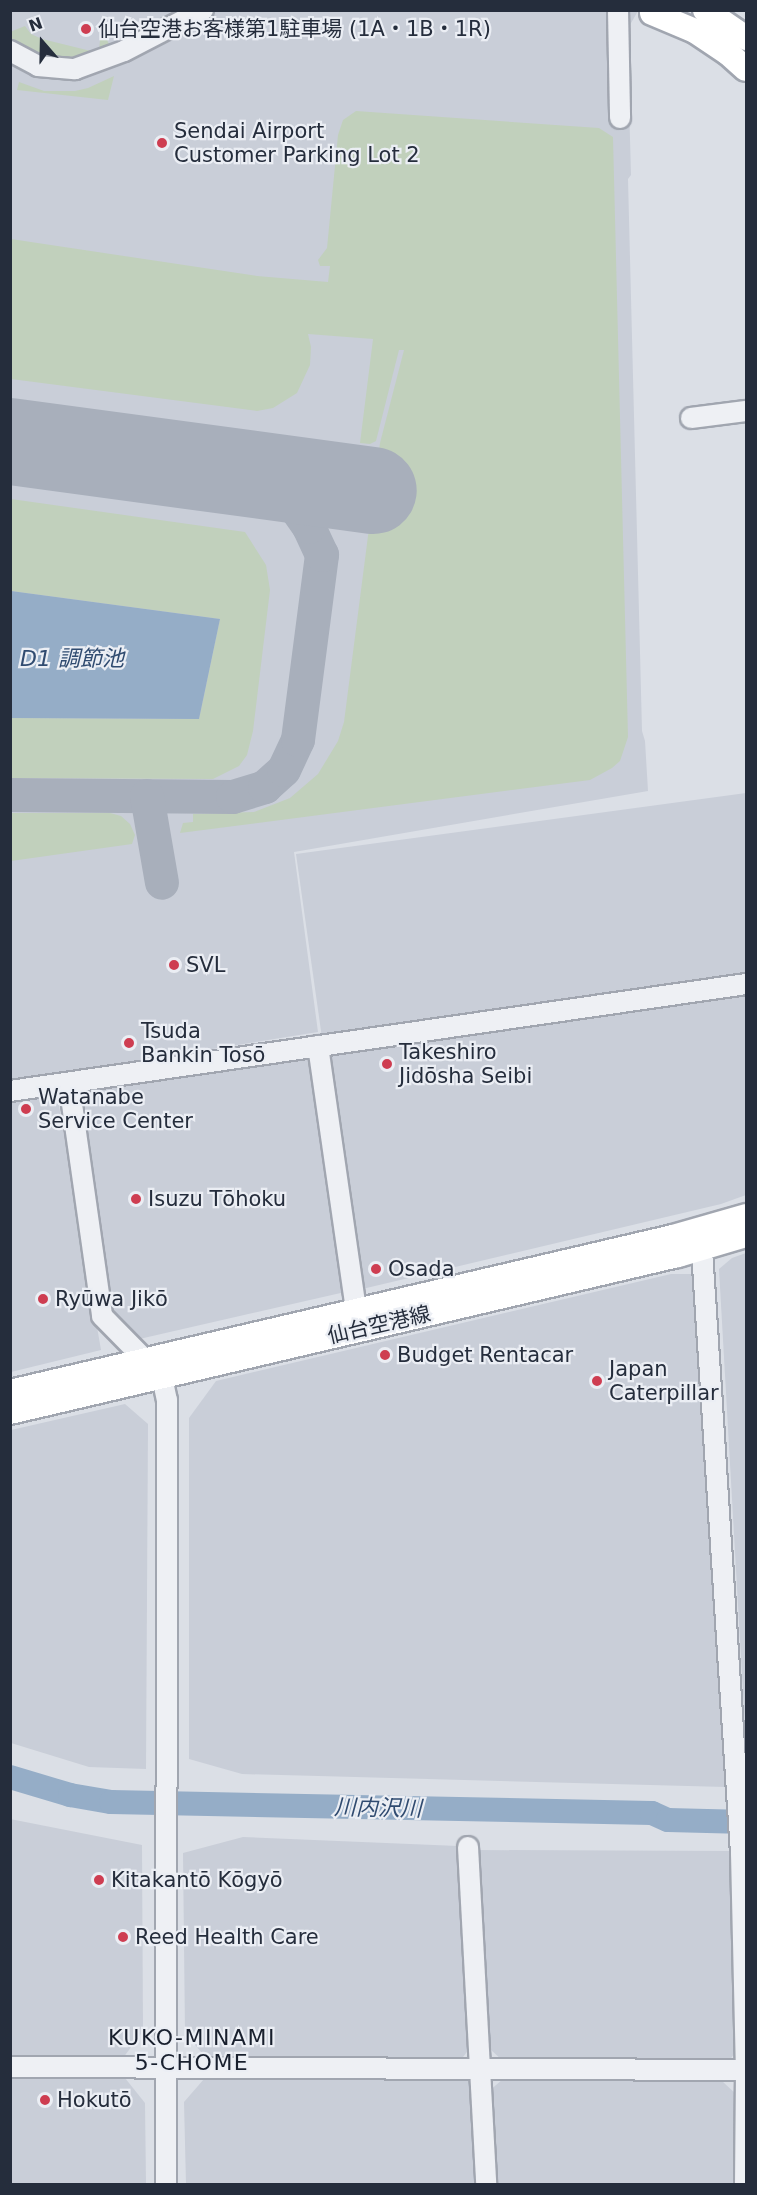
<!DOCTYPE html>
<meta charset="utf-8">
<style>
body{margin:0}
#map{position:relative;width:757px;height:2195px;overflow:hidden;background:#dbdfe6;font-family:"DejaVu Sans","Noto Sans JP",sans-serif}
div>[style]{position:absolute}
.built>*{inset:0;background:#c9ced8}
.green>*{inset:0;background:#c1d0bc}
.water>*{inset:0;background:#95adc7}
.river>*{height:24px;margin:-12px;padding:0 12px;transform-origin:12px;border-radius:12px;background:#95adc7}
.taxiway>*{height:34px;margin:-17px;padding:0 17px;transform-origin:17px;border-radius:17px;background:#a8afbb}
.runway>*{height:87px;margin:-43.5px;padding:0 43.5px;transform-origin:43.5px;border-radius:43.5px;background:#a8afbb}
.roads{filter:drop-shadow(2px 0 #a1a6b0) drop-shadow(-2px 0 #a1a6b0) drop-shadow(0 2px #a1a6b0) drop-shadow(0 -2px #a1a6b0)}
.minor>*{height:20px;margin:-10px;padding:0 10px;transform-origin:10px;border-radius:10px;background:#eef0f4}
.major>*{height:24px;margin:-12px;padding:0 12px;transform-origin:12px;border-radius:12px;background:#fff}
.dots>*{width:16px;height:16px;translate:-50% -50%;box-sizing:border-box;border:3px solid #ebeef4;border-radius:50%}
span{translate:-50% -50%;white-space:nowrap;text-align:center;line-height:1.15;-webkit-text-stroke:4.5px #ebeef4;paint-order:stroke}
.poi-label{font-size:21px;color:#252d3c}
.left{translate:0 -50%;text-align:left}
.street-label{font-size:21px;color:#252d3c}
.water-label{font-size:22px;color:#304b70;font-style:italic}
.neighbourhood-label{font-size:22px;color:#181f2d;letter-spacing:1.5px}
.frame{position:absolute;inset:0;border:12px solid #252d3c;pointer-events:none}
.north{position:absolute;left:12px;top:12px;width:60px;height:60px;-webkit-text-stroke:4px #ebeef4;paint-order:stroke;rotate:340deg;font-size:16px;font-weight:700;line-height:24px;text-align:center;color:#252d3c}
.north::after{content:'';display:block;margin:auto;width:21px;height:27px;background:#252d3c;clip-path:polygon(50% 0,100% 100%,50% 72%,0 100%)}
</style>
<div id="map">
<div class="built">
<div style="clip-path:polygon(10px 11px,638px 11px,627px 30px,631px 175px,628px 179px,642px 731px,645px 741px,648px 791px,294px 852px,318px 1032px,11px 1081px)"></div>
<div style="clip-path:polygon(746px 793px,746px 977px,322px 1038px,296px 854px)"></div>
<div style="clip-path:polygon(746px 990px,746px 1195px,721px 1204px,358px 1290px,324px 1051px)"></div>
<div style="clip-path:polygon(311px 1057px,345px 1292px,135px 1340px,110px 1315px,79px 1095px,85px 1089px)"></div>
<div style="clip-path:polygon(50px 1091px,58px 1100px,101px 1350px,11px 1372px,10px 1097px)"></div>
<div style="clip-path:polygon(746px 1253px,746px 1746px,719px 1269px,732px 1258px)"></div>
<div style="clip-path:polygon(671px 1274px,694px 1274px,726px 1787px,242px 1774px,189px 1759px,189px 1418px,216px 1381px)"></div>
<div style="clip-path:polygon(125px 1404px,148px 1424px,146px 1769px,89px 1767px,11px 1743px,11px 1430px)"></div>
<div style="clip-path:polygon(10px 1819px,142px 1845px,143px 2031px,123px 2058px,11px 2058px)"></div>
<div style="clip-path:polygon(243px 1837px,458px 1846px,470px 2048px,460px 2061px,207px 2059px,185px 2033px,183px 1853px)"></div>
<div style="clip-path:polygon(477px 1850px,732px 1851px,739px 2047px,727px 2064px,504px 2062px,489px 2048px)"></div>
<div style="clip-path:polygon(459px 2074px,468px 2079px,473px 2088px,475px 2184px,186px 2184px,184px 2102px,204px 2079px)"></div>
<div style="clip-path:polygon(11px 2078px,125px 2078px,145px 2103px,146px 2184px,11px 2184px)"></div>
<div style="clip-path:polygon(503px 2079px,722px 2081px,738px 2096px,738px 2184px,495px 2184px,488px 2092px)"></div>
</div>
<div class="green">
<div style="clip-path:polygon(180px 11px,190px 11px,140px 37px,111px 49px,99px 53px,83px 58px,67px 60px,40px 56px,11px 41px,10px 32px,25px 26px,31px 34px,42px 39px,99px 53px,100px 40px,106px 38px,110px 46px)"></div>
<div style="clip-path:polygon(114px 76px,108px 100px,17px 90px,19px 82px,44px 91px,75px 91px,88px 88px)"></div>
<div style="clip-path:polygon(356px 111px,599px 128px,613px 137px,628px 737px,620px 761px,612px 768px,590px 780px,180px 833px,183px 823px,193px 822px,193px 814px,254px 812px,290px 798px,318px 774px,338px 741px,344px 722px,380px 443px,404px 350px,399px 350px,376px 441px,370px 444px,360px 443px,373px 339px,308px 334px,311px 347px,310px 365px,297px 393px,273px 408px,257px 411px,11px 379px,11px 239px,257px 276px,328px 282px,330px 266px,320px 266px,318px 260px,327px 248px,338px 135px,343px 120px)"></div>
<div style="clip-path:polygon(11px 499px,245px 532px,266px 565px,270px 590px,253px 731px,247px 755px,239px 766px,213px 779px,11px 778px,11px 718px,199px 719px,220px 619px,11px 591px)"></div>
<div style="clip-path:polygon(10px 813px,110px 813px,121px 816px,130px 824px,135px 835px,132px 844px,11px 861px)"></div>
</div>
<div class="water">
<div style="clip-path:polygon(11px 591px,220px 619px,199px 719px,11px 718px)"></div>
</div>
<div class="river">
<div style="left:10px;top:1777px;width:63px;rotate:16.7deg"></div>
<div style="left:70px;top:1795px;width:42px;rotate:9.7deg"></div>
<div style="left:111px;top:1802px;width:541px;rotate:1.16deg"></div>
<div style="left:652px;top:1813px;width:17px;rotate:24deg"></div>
<div style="left:668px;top:1820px;width:78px;rotate:1.5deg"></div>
</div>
<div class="taxiway">
<div style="left:10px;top:795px;width:223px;rotate:0.5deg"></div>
<div style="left:233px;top:797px;width:34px;rotate:-17deg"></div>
<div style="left:265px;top:787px;width:25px;rotate:-42deg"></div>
<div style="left:284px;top:770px;width:33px;rotate:-65deg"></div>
<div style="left:298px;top:740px;width:187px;rotate:-82.6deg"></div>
<div style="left:322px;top:555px;width:31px;rotate:-115deg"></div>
<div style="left:309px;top:527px;width:37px;rotate:-125deg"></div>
<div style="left:288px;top:497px;width:25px;rotate:-140deg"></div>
<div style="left:269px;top:481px;width:22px;rotate:-158deg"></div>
<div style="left:147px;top:796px;width:88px;rotate:80.2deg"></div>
</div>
<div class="runway">
<div style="left:10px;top:441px;width:366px;rotate:7.7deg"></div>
</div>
<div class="roads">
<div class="minor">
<div style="left:618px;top:10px;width:108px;rotate:88.9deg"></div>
<div style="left:10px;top:51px;width:32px;rotate:28deg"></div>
<div style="left:38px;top:66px;width:37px;rotate:5deg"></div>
<div style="left:75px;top:69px;width:52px;rotate:-20.2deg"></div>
<div style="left:124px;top:51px;width:89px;rotate:-27.4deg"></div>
<div style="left:691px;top:418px;width:55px;rotate:-7.3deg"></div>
<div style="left:318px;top:1046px;width:281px;rotate:81.8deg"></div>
<div style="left:69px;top:1083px;width:235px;rotate:81.9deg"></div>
<div style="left:102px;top:1316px;width:86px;rotate:45.5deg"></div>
<div style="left:162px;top:1377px;width:24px;rotate:78deg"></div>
<div style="left:167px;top:1400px;width:784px;rotate:90.07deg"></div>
<div style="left:10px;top:1091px;width:744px;rotate:-8.27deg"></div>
<div style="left:701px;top:1235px;width:619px;rotate:86.3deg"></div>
<div style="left:741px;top:1853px;width:217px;rotate:88.7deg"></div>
<div style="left:746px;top:2070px;width:114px;rotate:90.5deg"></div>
<div style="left:468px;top:1847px;width:337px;rotate:86.9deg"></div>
<div style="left:10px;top:2067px;width:736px;rotate:0.23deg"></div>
</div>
<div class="major">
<div style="left:705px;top:10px;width:50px;rotate:34.3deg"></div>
<div style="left:652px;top:13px;width:47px;rotate:22.7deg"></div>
<div style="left:695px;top:31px;width:40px;rotate:34deg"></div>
<div style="left:728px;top:53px;width:24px;rotate:42deg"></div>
<div style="left:10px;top:1392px;width:681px;rotate:-13.16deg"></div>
<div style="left:673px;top:1237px;width:76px;rotate:-16deg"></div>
<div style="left:10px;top:1412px;width:686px;rotate:-13.23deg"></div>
<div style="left:678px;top:1255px;width:71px;rotate:-16.4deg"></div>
</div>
</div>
<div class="dots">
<div style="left:86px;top:29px;background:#ce3d51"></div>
<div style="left:162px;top:143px;background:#ce3d51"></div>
<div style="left:174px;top:965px;background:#ce3d51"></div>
<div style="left:129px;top:1043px;background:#ce3d51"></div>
<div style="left:387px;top:1064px;background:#ce3d51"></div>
<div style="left:26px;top:1109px;background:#ce3d51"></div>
<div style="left:136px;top:1199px;background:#ce3d51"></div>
<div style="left:376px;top:1269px;background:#ce3d51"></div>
<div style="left:43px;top:1299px;background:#ce3d51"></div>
<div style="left:385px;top:1355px;background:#ce3d51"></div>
<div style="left:597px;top:1381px;background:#ce3d51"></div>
<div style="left:99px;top:1880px;background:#ce3d51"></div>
<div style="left:123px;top:1937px;background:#ce3d51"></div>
<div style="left:45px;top:2100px;background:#ce3d51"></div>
</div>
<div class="poi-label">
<span class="left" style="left:98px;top:29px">仙台空港お客様第1駐車場 (1A・1B・1R)</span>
<span class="left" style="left:174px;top:143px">Sendai Airport<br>Customer Parking Lot 2</span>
<span class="left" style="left:186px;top:965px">SVL</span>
<span class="left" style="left:141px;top:1043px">Tsuda<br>Bankin Tosō</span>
<span class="left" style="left:399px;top:1064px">Takeshiro<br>Jidōsha Seibi</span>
<span class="left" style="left:38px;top:1109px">Watanabe<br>Service Center</span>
<span class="left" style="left:148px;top:1199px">Isuzu Tōhoku</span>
<span class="left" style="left:388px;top:1269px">Osada</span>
<span class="left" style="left:55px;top:1299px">Ryūwa Jikō</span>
<span class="left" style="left:397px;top:1355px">Budget Rentacar</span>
<span class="left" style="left:609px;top:1381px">Japan<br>Caterpillar</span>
<span class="left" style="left:111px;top:1880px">Kitakantō Kōgyō</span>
<span class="left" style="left:135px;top:1937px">Reed Health Care</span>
<span class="left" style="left:57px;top:2100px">Hokutō</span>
</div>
<div class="street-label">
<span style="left:379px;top:1325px;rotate:-13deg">仙台空港線</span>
</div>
<div class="water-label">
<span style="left:72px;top:659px">D1 調節池</span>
<span style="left:378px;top:1808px;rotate:1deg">川内沢川</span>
</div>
<div class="neighbourhood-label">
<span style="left:192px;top:2050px">KUKO-MINAMI<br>5-CHOME</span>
</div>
<div class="frame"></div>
<div class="north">N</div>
</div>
